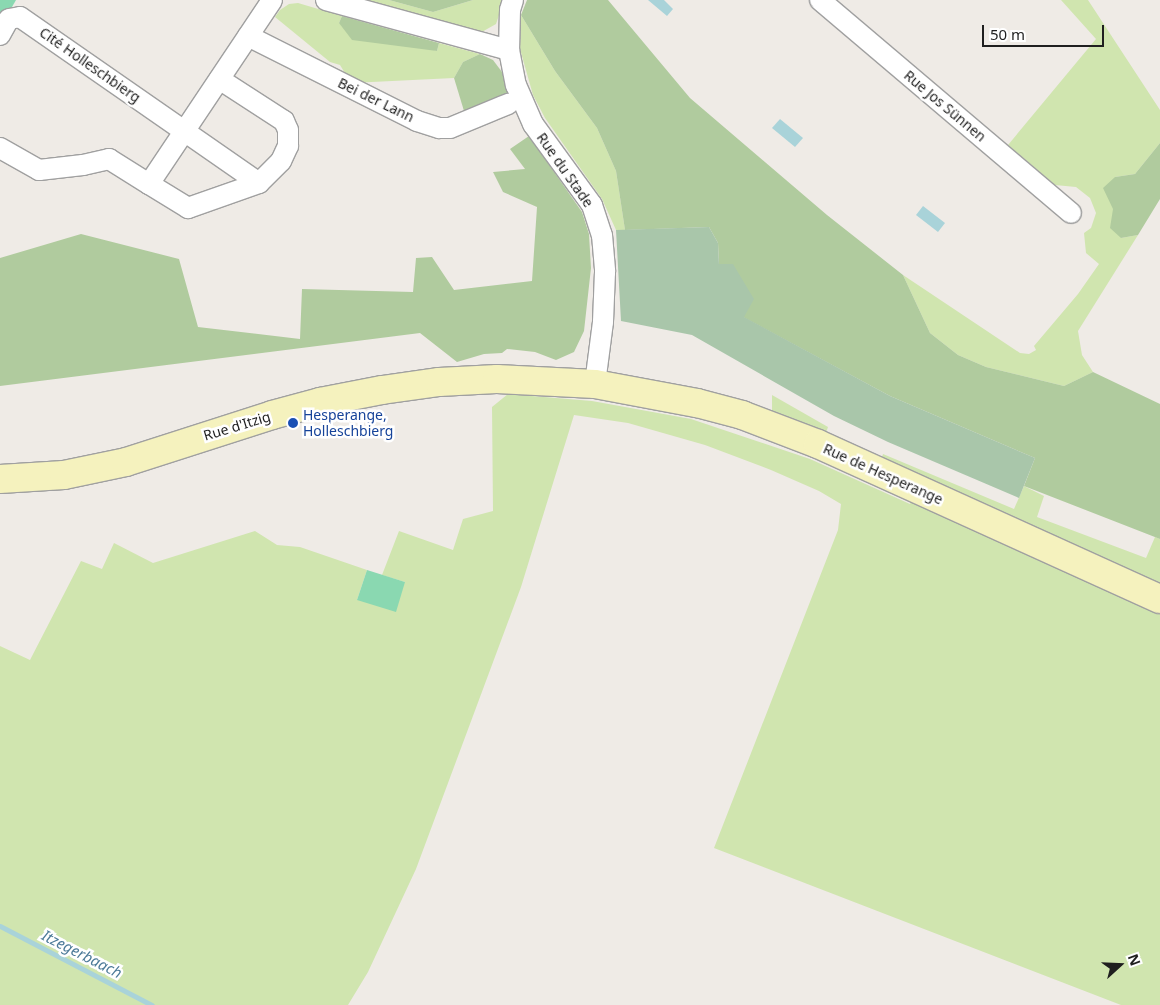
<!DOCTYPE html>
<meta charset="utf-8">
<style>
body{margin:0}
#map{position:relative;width:1160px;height:1005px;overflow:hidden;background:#efebe6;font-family:"Noto Sans",sans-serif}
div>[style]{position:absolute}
.grass>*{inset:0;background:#d0e5af}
.forest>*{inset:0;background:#b0cb9e}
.cemetery>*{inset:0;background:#a9c6aa}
.pitch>*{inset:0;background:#8ad8b1}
.water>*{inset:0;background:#a9d3d9}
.stream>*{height:5px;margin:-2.5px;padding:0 2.5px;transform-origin:2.5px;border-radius:2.5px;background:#a9d3d9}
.roads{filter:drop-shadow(1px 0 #a0a0a0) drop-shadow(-1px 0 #a0a0a0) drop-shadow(0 1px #a0a0a0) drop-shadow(0 -1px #a0a0a0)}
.minor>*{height:20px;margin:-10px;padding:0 10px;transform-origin:10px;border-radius:10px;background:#fff}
.secondary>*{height:28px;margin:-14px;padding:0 14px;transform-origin:14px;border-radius:14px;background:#f5f2be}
.dots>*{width:14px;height:14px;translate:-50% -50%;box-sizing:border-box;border:2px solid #fff;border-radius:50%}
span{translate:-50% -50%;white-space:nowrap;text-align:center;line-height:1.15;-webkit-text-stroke:5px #fff;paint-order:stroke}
.street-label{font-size:14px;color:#1f1f1f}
.transit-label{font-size:14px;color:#164399}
.left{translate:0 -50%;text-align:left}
.water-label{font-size:15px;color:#4c7a98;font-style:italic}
.north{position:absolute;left:1095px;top:940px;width:50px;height:50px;-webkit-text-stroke:4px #fff;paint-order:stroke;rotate:70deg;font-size:14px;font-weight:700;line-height:20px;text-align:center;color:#1f1f1f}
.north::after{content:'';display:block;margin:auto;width:18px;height:22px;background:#1f1f1f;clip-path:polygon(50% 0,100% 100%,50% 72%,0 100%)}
.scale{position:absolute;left:982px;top:25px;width:122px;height:22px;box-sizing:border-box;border:2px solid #1f1f1f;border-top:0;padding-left:6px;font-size:15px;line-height:18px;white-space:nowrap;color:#1f1f1f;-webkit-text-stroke:4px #fff;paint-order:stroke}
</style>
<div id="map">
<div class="grass">
<div style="clip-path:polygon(362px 0,389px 0,433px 12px,473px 0,504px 0,496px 24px,480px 33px)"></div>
<div style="clip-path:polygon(1061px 0,1088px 0,1160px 110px,1160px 143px,1135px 174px,1115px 177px,1113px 209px,1121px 238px,1138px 235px,1078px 331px,1082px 355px,1093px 372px,1064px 386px,986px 367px,958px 355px,930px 333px,903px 275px,1020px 353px,1029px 354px,1036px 350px,1034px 346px,1078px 294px,1099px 264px,1086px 253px,1084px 233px,1091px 228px,1096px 213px,1090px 198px,1076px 187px,1055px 185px,1008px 145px,1096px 39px)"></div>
<div style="clip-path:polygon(298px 3px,342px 16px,339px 23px,437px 51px,439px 43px,480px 54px,463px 62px,454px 78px,351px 83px,340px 65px,330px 62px,275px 17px,280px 10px,289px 4px)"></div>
<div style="clip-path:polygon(521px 15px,555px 71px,597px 128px,616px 171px,625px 230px,616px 230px,602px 199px,545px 118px,533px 95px,520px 49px)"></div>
<div style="clip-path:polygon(508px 394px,592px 401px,691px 419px,810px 459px,910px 504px,917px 489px,880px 463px,883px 454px,1014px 509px,1024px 486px,1044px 496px,1037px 517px,1146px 558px,1155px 537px,1160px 539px,1160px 1005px,1121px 1005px,714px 848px,838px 530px,841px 504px,819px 491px,771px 470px,705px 445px,628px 423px,574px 415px,521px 587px,416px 869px,368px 972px,348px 1005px,0 1005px,0 646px,30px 660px,81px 561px,102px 569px,114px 543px,153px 563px,255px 531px,277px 545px,300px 547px,367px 570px,357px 600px,405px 582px,382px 575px,399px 531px,453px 550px,463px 519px,493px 511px,492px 407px)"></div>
<div style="clip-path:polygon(772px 395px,828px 427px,826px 433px,772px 413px)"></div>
</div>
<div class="forest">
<div style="clip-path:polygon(389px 0,473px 0,433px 12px)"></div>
<div style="clip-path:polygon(527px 0,608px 0,690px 98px,827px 215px,903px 275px,930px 333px,958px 355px,986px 367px,1064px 386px,1093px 372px,1160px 404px,1160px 539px,1024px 486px,1035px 458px,890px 396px,743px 317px,719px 264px,718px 243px,709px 227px,625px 230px,616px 171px,597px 128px,555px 71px,521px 15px)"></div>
<div style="clip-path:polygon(342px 16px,439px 43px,437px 51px,352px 40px,339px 23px)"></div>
<div style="clip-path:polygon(480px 54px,493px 60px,502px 72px,509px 93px,500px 102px,479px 110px,464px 111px,454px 78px,463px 62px)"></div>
<div style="clip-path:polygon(529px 136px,582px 212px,589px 234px,591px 268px,584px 331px,574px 352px,556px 360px,535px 352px,507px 349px,502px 353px,484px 354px,457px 362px,420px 333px,0 386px,0 258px,81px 234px,179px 259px,198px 327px,300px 339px,302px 289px,413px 292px,416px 258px,432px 257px,454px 290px,532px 281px,537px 207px,503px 192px,493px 172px,525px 169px,510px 149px)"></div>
<div style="clip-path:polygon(1160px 143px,1160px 199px,1138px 235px,1121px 238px,1110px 228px,1113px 209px,1103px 188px,1115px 177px,1135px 174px)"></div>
</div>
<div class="cemetery">
<div style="clip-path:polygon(709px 227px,718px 243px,719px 264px,733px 264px,754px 299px,744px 317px,890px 396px,1035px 458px,1019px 498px,888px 442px,834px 416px,692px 335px,621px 321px,616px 230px)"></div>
</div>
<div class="pitch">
<div style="clip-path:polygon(0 0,16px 0,0 28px)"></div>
<div style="clip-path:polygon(367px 570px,405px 582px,396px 612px,357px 600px)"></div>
</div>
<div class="water">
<div style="clip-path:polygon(648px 0,664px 0,673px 9px,667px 16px)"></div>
<div style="clip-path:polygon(780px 119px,803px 138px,795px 147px,772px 128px)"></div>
<div style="clip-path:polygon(923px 206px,945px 223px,938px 232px,916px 215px)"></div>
</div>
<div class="stream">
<div style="left:0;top:926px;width:171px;rotate:27.5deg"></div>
</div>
<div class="roads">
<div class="minor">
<div style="left:326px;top:0;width:190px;rotate:15.3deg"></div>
<div style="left:513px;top:0;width:10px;rotate:107deg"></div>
<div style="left:510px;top:10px;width:40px;rotate:91.4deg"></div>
<div style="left:509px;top:50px;width:36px;rotate:79deg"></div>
<div style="left:516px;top:85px;width:43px;rotate:66.4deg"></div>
<div style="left:533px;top:124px;width:100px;rotate:53.9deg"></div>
<div style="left:592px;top:205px;width:32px;rotate:72deg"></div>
<div style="left:602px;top:235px;width:37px;rotate:85deg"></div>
<div style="left:605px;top:272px;width:50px;rotate:92.3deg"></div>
<div style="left:603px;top:322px;width:63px;rotate:97.4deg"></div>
<div style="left:820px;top:0;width:329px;rotate:40.3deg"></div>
<div style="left:0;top:35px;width:18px;rotate:-61deg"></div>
<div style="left:9px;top:19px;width:11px;rotate:-10deg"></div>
<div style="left:20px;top:17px;width:291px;rotate:34.8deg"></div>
<div style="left:248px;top:36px;width:189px;rotate:26.7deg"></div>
<div style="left:417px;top:121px;width:23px;rotate:18deg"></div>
<div style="left:439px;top:128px;width:11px"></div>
<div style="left:450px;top:128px;width:63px;rotate:-22.5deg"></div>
<div style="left:0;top:148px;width:45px;rotate:29.4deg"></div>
<div style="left:39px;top:170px;width:44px;rotate:-6.5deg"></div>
<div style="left:83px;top:165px;width:27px;rotate:-13deg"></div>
<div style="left:109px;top:159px;width:47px;rotate:32deg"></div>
<div style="left:149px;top:184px;width:221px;rotate:-56.2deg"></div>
<div style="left:149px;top:184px;width:46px;rotate:31.6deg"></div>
<div style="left:188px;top:208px;width:75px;rotate:-19.4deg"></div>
<div style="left:259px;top:183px;width:31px;rotate:-45deg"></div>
<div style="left:281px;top:161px;width:17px;rotate:-65deg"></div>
<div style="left:288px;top:146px;width:16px;rotate:-90deg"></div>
<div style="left:288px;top:130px;width:10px;rotate:-114deg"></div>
<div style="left:284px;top:121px;width:77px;rotate:-147.1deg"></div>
</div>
<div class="secondary">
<div style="left:0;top:479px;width:64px;rotate:-3.6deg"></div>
<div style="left:64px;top:475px;width:63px;rotate:-11.8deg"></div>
<div style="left:126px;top:462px;width:153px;rotate:-17.8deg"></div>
<div style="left:272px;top:415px;width:50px;rotate:-15.2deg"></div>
<div style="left:320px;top:402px;width:63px;rotate:-11deg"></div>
<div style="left:382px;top:390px;width:58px;rotate:-8deg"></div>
<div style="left:439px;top:382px;width:58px;rotate:-3deg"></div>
<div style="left:497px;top:379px;width:98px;rotate:2.9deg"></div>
<div style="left:595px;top:384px;width:104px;rotate:10.6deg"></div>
<div style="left:697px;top:403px;width:47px;rotate:14.9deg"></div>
<div style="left:742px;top:415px;width:81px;rotate:20.9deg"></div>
<div style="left:818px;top:444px;width:375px;rotate:24.4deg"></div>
</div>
</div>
<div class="dots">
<div style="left:293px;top:423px;background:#1a4fb4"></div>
</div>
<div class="street-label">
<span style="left:90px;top:65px;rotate:35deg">Cité Holleschbierg</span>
<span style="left:376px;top:100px;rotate:26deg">Bei der Lann</span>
<span style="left:945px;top:106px;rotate:40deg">Rue Jos Sünnen</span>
<span style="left:565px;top:170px;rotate:55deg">Rue du Stade</span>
<span style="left:237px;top:426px;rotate:-17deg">Rue d'Itzig</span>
<span style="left:883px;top:474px;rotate:24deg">Rue de Hesperange</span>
</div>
<div class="transit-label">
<span class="left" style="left:303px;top:423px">Hesperange,<br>Holleschbierg</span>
</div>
<div class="water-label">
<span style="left:82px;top:954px;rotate:27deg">Itzegerbaach</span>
</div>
<div class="north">N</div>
<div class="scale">50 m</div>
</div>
